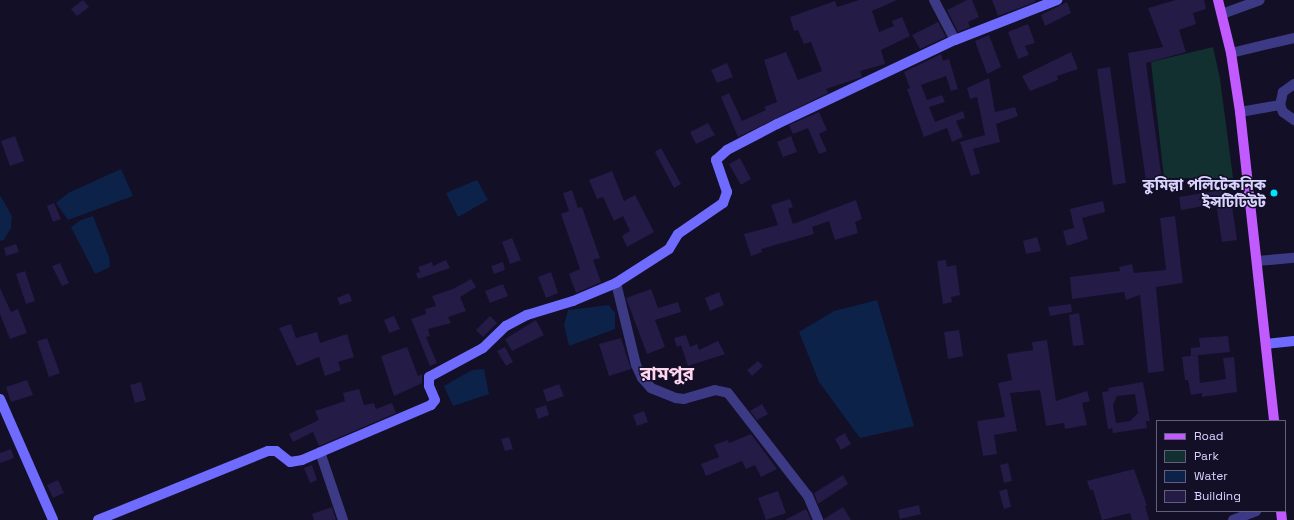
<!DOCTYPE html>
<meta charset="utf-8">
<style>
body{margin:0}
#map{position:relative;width:1294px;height:520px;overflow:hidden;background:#130f26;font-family:"Space Grotesk","Noto Sans Bengali",sans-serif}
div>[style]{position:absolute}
.green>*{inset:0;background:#12302f}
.water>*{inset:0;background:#0c2248}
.building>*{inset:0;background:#241b47}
.street>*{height:10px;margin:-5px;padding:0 5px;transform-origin:5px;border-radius:5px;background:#3d3a85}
.secondary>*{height:10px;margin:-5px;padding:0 5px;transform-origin:5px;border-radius:5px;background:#6f6bff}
.primary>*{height:10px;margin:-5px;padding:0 5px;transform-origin:5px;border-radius:5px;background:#c25bff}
.dots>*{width:11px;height:11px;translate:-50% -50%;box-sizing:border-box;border:2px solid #130f26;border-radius:50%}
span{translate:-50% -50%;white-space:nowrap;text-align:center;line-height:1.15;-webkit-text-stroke:3px #130f26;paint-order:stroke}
.poi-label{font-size:15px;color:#d9d4ff;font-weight:700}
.right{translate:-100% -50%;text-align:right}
.district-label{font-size:19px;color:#ffd6f0;font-weight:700}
.legend{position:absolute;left:1156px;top:420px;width:130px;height:92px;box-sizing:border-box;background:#130f26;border:1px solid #625e7d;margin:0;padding:5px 7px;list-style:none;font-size:12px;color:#d9d4ff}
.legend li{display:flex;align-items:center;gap:8px;height:20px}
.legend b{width:20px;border:1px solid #625e7d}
</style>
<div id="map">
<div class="green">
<div style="clip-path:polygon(1213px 47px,1220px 79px,1233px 178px,1164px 178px,1151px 62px)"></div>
</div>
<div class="water">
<div style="clip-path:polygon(121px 169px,133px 196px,68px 220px,56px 203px,68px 193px)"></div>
<div style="clip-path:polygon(477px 180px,488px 200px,458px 217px,446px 193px)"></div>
<div style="clip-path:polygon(0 195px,12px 216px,11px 228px,4px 240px,0 241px)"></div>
<div style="clip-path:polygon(93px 216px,109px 257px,110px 267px,95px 274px,71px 227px,81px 220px)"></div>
<div style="clip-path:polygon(877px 300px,914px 426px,860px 438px,819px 382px,799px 332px,834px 311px)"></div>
<div style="clip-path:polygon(609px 305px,615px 313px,615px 329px,569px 346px,564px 325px,568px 310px)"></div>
<div style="clip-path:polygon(484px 369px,489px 394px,453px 406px,444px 386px,472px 370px)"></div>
</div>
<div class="building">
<div style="clip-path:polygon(83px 0,89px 7px,77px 16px,71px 9px)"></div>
<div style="clip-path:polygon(859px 0,897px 0,872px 11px,879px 32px,894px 26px,892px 21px,902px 17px,910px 36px,881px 50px,885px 64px,860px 71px,862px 77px,826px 89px,828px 93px,738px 137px,721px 97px,729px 93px,742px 121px,766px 110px,764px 107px,777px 102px,764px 60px,786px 52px,798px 80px,822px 71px,811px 42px,804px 44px,798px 30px,794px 31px,790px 17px,835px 1px,837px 7px)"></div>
<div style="clip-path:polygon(967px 0,972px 0,979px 17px,968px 22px,970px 27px,958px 32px,947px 10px)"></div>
<div style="clip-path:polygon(992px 0,1035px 0,1035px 2px,998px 16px)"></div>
<div style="clip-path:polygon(1176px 0,1204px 0,1206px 9px,1193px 13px,1196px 24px,1179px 30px,1186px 52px,1146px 63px,1162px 180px,1146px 182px,1128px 53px,1163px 47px,1148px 8px)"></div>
<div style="clip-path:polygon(1067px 2px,1071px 13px,1045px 26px,1041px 15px)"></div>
<div style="clip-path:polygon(938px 22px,946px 37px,920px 49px,912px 35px)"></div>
<div style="clip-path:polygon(1028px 24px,1035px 43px,1025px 46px,1029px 55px,1018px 59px,1008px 32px)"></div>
<div style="clip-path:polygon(989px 35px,1001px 67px,987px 74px,975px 41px)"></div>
<div style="clip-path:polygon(1071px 52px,1078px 69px,1057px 76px,1058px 80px,1030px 91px,1022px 76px)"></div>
<div style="clip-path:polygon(941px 54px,943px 61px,949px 59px,958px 89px,951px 91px,946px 76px,921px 85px,927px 100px,942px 95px,945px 102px,929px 107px,935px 122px,963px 111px,965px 118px,956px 121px,963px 137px,952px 142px,947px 128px,924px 137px,907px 89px,910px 88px,904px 72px)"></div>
<div style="clip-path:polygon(727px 63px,733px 77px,717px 83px,711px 70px)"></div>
<div style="clip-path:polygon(1110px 67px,1126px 183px,1113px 185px,1097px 69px)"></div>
<div style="clip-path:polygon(989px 78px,995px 112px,1015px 107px,1018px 116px,996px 124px,1000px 142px,973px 149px,980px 173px,971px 176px,960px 142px,985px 135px,977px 97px,970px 99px,967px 88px)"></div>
<div style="clip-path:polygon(819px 112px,827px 130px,819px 134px,827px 151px,819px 154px,808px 128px,793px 134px,789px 125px)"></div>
<div style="clip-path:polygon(708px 123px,715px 135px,696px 144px,690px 132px)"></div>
<div style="clip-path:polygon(15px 136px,24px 161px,10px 166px,1px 141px)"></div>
<div style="clip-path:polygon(791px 136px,797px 152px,783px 157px,777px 142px)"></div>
<div style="clip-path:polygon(661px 148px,681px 184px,674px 188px,655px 152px)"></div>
<div style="clip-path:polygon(740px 158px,751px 179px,741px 185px,729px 164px)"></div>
<div style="clip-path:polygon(612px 171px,624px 201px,635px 195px,654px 232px,627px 247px,622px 236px,630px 231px,623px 216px,614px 221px,603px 197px,597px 199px,589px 180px)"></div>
<div style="clip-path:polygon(572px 190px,578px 208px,582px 207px,600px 258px,593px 260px,601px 282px,576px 293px,569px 274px,580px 269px,561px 214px,569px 211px,563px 193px)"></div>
<div style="clip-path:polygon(1222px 190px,1225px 207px,1232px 206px,1237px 240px,1222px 242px,1216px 204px,1181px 210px,1179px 197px)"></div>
<div style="clip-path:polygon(790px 199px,793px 207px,788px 209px,793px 224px,856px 200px,862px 219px,855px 222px,858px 233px,835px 240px,829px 221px,812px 227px,814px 234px,761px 249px,762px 252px,751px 256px,744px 234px,778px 225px,771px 205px)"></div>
<div style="clip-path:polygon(1103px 201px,1105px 212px,1082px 218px,1088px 239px,1067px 246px,1063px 231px,1074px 228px,1070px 209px)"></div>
<div style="clip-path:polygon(54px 203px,61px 219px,53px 222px,47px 206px)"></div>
<div style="clip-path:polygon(1175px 216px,1183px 283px,1156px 287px,1164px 371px,1148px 373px,1140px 295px,1126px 300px,1124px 292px,1072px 299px,1070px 277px,1120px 271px,1119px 267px,1132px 264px,1134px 273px,1166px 270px,1160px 218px)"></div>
<div style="clip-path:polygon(1037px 237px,1041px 251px,1026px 254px,1023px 241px)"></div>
<div style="clip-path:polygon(512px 238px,521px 260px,510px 264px,502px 242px)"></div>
<div style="clip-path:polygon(16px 244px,19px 252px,6px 256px,4px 248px)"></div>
<div style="clip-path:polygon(446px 260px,450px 268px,418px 279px,416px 273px,420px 272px,418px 267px,432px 262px,433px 266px)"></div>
<div style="clip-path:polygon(946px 260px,947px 267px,956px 265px,960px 295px,951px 297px,952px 302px,943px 304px,937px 261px)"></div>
<div style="clip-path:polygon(503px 262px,505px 270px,494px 274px,491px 266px)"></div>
<div style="clip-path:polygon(60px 263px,69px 283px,62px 286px,52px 266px)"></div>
<div style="clip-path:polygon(25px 271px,35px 301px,26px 304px,16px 274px)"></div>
<div style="clip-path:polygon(551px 272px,558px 293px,546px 298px,538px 277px)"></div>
<div style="clip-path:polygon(471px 279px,476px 287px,460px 297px,466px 311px,448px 317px,451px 323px,428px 329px,430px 336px,426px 337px,437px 363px,430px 366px,411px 319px,426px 314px,425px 309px,436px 306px,432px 296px,453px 289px)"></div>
<div style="clip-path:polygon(503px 284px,508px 296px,490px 303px,485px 291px)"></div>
<div style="clip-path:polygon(0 288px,11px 312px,18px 309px,27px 333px,10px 339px,0 314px)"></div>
<div style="clip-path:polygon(651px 289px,658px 308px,678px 302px,681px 312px,655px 320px,665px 347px,647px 354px,626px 298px)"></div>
<div style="clip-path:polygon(719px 292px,724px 305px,710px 311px,705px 298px)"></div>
<div style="clip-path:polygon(349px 293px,352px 301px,340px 305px,337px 298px)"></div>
<div style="clip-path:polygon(1071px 304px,1072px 312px,1050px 316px,1048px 307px)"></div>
<div style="clip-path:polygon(1079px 313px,1084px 345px,1073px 346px,1069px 315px)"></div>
<div style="clip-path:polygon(394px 316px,400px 329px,389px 333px,384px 320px)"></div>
<div style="clip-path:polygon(490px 316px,497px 323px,483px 337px,476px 330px)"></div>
<div style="clip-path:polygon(536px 320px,544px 335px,512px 351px,505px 339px)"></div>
<div style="clip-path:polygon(291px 324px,296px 338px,317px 332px,320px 343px,347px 334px,354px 357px,338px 362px,341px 370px,325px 376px,319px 357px,297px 366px,279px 328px)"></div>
<div style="clip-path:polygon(959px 330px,963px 356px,948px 359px,944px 332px)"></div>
<div style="clip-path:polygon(686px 335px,690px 347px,697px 344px,699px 350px,718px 341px,725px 354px,688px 366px,681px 345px,677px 347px,674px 338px)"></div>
<div style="clip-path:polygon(1228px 336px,1230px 352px,1191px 356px,1191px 348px,1200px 347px,1199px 338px)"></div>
<div style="clip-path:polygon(47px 338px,60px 373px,49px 377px,37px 341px)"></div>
<div style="clip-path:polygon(621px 338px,631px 369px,609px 376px,599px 344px)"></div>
<div style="clip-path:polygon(1047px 340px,1056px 401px,1087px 391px,1090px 401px,1082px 403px,1087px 425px,1065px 429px,1064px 423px,1046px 426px,1040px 390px,1010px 393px,1017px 431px,994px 435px,997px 454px,983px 456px,977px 421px,1005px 417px,998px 383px,1012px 380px,1007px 354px,1033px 350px,1032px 342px)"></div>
<div style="clip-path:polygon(407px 347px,418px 376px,422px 374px,422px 383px,394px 396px,381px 356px)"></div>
<div style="clip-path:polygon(505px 347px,513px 362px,506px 366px,497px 351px)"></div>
<div style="clip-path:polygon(1198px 355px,1200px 383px,1226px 379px,1223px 358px,1234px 357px,1237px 392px,1202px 397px,1202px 393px,1191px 395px,1188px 380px,1185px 380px,1182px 357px)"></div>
<div style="clip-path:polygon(758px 361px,763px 366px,752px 376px,747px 370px)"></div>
<div style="clip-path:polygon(27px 380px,33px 395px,11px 402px,6px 387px)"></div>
<div style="clip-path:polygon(141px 382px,146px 400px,135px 403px,130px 385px)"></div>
<div style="clip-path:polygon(evenodd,1143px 382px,1150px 421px,1146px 421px,1147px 428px,1113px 433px,1112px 428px,1108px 429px,1102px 392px,1109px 391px,1108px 388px,1143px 382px,1135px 394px,1138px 413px,1130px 421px,1116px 423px,1113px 405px,1117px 396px,1135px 394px)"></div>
<div style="clip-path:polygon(559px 384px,564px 396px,547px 402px,543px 390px)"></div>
<div style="clip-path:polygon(359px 389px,364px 405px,374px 403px,376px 409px,392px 403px,396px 413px,319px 446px,313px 432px,293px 442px,289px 434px,319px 420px,315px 411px,345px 401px,343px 393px)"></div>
<div style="clip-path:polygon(762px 404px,768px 414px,757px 420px,750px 411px)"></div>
<div style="clip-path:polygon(546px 405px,549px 415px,538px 419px,535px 409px)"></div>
<div style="clip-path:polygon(644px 411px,648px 422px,637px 426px,633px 415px)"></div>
<div style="clip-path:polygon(845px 433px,851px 444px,841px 450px,835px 439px)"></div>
<div style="clip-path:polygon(751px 434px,777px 469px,761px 477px,755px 465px,746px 469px,742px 461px,706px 476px,701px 464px,719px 457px,714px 445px,728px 440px,729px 443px)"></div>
<div style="clip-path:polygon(509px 437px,513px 449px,505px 451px,501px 439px)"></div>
<div style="clip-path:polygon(11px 449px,14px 458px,0 463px,0 453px)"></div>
<div style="clip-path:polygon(1008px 463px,1012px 481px,1004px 483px,1000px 465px)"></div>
<div style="clip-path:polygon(312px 465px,317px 480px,310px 483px,304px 468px)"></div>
<div style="clip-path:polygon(1134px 469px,1147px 506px,1145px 506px,1149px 520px,1132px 520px,1130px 513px,1102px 520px,1093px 490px,1090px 490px,1087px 481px)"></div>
<div style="clip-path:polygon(843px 475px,848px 484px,818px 504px,814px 493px)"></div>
<div style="clip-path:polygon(58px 480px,64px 493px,53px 498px,47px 485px)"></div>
<div style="clip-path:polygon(1007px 489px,1011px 507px,1004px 509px,999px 491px)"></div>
<div style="clip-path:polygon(778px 491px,786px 513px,766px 520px,758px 498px)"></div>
<div style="clip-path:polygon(919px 505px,921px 514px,900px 519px,898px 510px)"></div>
<div style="clip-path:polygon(332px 507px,336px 520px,314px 520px,312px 514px)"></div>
<div style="clip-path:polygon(843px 507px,851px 520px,824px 520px,824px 519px)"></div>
<div style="clip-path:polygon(806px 509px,811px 520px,785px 520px)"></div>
</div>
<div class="street">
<div style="left:934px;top:0;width:45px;rotate:62.3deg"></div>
<div style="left:1222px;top:14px;width:40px;rotate:-20.2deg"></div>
<div style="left:1231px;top:53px;width:65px;rotate:-13.4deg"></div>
<div style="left:1294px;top:84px;width:14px;rotate:144deg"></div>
<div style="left:1283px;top:92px;width:13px;rotate:103deg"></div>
<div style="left:1280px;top:105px;width:8px;rotate:67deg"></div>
<div style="left:1283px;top:112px;width:14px;rotate:36deg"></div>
<div style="left:1240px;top:112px;width:41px;rotate:-9.9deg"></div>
<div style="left:1257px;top:261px;width:37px;rotate:-5deg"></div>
<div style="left:616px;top:283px;width:84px;rotate:76.3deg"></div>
<div style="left:636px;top:365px;width:14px;rotate:65deg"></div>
<div style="left:642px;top:378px;width:13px;rotate:48deg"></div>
<div style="left:651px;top:388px;width:27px;rotate:22deg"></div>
<div style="left:676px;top:398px;width:8px;rotate:7deg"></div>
<div style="left:684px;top:399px;width:32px;rotate:-16deg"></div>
<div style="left:715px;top:390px;width:13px;rotate:13deg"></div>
<div style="left:728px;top:393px;width:130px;rotate:52.2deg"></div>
<div style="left:808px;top:496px;width:26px;rotate:67deg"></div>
<div style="left:320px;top:452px;width:72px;rotate:71.3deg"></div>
<div style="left:1233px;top:520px;width:25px;rotate:-21deg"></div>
</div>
<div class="secondary">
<div style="left:1266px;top:344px;width:28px;rotate:-6deg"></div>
<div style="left:0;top:399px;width:132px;rotate:66.3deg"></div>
<div style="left:98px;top:520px;width:183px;rotate:-22.1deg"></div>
<div style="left:268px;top:451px;width:8px"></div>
<div style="left:276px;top:451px;width:18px;rotate:38deg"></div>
<div style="left:290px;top:462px;width:12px;rotate:-9deg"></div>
<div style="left:302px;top:460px;width:140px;rotate:-23.1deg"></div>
<div style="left:431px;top:405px;width:6px;rotate:-51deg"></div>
<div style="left:435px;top:400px;width:15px;rotate:-113deg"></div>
<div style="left:429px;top:386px;width:9px;rotate:-90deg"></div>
<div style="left:429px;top:377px;width:61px;rotate:-28.2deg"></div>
<div style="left:483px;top:348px;width:32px;rotate:-44deg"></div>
<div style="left:506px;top:326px;width:24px;rotate:-28deg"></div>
<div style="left:527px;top:315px;width:48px;rotate:-16.9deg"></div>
<div style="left:573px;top:301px;width:47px;rotate:-22.7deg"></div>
<div style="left:616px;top:283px;width:63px;rotate:-32.7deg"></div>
<div style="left:669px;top:249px;width:17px;rotate:-59deg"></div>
<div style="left:678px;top:234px;width:55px;rotate:-34.6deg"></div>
<div style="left:723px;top:203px;width:12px;rotate:-70deg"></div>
<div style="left:727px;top:192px;width:34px;rotate:-109deg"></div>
<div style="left:716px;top:160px;width:15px;rotate:-42deg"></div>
<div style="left:727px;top:150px;width:56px;rotate:-27.5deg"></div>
<div style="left:777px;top:124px;width:197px;rotate:-25.3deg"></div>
<div style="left:955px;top:40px;width:110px;rotate:-21.4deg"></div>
</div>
<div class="primary">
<div style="left:1218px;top:0;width:55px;rotate:76.2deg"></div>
<div style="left:1231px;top:53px;width:60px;rotate:81.3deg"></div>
<div style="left:1240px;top:112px;width:311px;rotate:83.7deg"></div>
<div style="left:1281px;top:511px;width:9px;rotate:84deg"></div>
</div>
<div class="dots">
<div style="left:1274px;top:193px;background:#00e5ff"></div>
</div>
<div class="poi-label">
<span class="right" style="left:1266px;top:193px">কুমিল্লা পলিটেকনিক<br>ইন্সটিটিউট</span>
</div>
<div class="district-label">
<span style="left:667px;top:374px">রামপুর</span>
</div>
<ul class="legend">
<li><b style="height:5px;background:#c25bff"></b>Road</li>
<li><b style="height:11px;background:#12302f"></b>Park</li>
<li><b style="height:11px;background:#0c2248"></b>Water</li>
<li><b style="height:11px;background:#241b47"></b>Building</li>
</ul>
</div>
